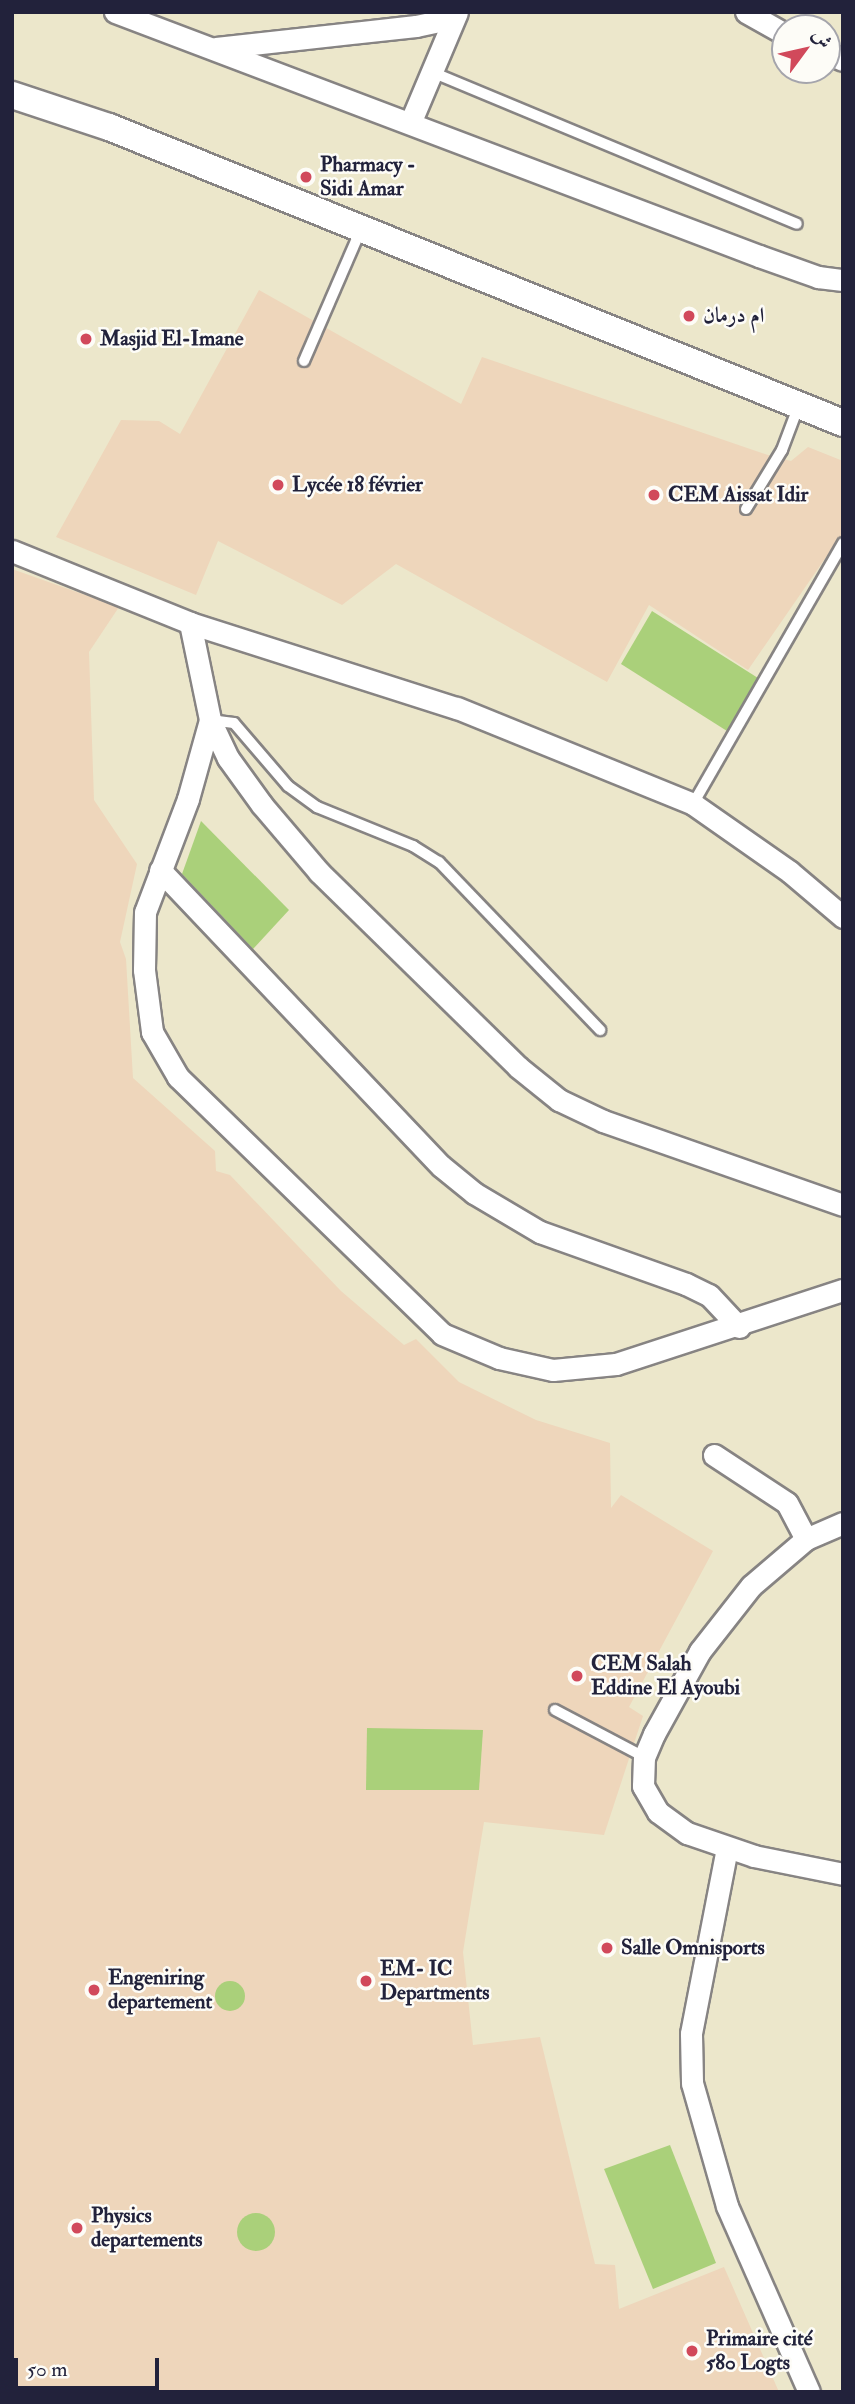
<!DOCTYPE html>
<meta charset="utf-8">
<style>
body{margin:0}
#map{position:relative;width:855px;height:2404px;overflow:hidden;background:#ece7cb;font-family:"IM FELL Double Pica",Amiri,serif}
div>[style]{position:absolute}
.built>*{inset:0;background:#eed6bb}
.green>*{inset:0;background:#aad07a}
.round{border-radius:50%}
.roads{filter:drop-shadow(2px 0 #878483) drop-shadow(-2px 0 #878483) drop-shadow(0 2px #878483) drop-shadow(0 -2px #878483)}
.service>*{height:10px;margin:-5px;padding:0 5px;transform-origin:5px;border-radius:5px;background:#fff}
.minor>*{height:21px;margin:-10.5px;padding:0 10.5px;transform-origin:10.5px;border-radius:10.5px;background:#fff}
.tertiary>*{height:26px;margin:-13px;padding:0 13px;transform-origin:13px;border-radius:13px;background:#fff}
.dots>*{width:19px;height:19px;translate:-50% -50%;box-sizing:border-box;border:4px solid #fdfcf7;border-radius:50%}
span{translate:-50% -50%;white-space:nowrap;text-align:center;line-height:1.15;-webkit-text-stroke:5px #fdfcf7;paint-order:stroke}
.poi-label{font-size:21px;color:#22223b;font-weight:700}
.left{translate:0 -50%;text-align:left}
.frame{position:absolute;inset:0;border:14px solid #22223b;pointer-events:none}
.north{position:absolute;left:771px;top:14px;width:70px;height:70px;box-sizing:border-box;background:#fdfcf7;border:2px solid #a5a5ac;border-radius:50%;rotate:57deg;font-size:19px;font-weight:700;line-height:28px;text-align:center;color:#22223b}
.north::after{content:'';display:block;margin:auto;width:24px;height:32px;background:#d1495b;clip-path:polygon(50% 0,100% 100%,50% 72%,0 100%)}
.scale{position:absolute;left:14px;top:2358px;width:145px;height:32px;box-sizing:border-box;border:4px solid #22223b;border-top:0;padding-left:9px;font-size:21px;line-height:24px;white-space:nowrap;color:#22223b;-webkit-text-stroke:5px #fdfcf7;paint-order:stroke}
</style>
<div id="map">
<div class="built">
<div style="clip-path:polygon(259px 290px,461px 404px,482px 357px,768px 455px,791px 461px,808px 447px,843px 461px,842px 534px,748px 670px,649px 605px,607px 682px,396px 564px,342px 605px,218px 541px,196px 595px,56px 537px,121px 420px,159px 421px,180px 434px)"></div>
<div style="clip-path:polygon(12px 569px,119px 607px,89px 652px,94px 800px,137px 864px,120px 942px,126px 959px,133px 1078px,215px 1151px,216px 1171px,230px 1175px,341px 1291px,404px 1345px,416px 1339px,459px 1382px,536px 1420px,610px 1443px,611px 1508px,621px 1495px,713px 1551px,629px 1707px,643px 1716px,604px 1835px,484px 1822px,463px 1952px,473px 2045px,540px 2037px,595px 2264px,615px 2265px,619px 2309px,724px 2267px,779px 2392px,12px 2392px)"></div>
</div>
<div class="green">
<div style="clip-path:polygon(652px 611px,758px 678px,727px 731px,621px 664px)"></div>
<div style="clip-path:polygon(201px 821px,289px 910px,253px 949px,182px 874px)"></div>
<div style="clip-path:polygon(367px 1728px,483px 1730px,479px 1790px,366px 1790px)"></div>
<div class="round" style="left:215px;top:1981px;width:30px;height:30px"></div>
<div style="clip-path:polygon(670px 2145px,716px 2263px,653px 2289px,604px 2169px)"></div>
<div class="round" style="left:237px;top:2213px;width:38px;height:38px"></div>
</div>
<div class="roads">
<div class="service">
<div style="left:432px;top:72px;width:395px;rotate:22.6deg"></div>
<div style="left:304px;top:361px;width:144px;rotate:-66.6deg"></div>
<div style="left:746px;top:509px;width:69px;rotate:-58.6deg"></div>
<div style="left:782px;top:450px;width:48px;rotate:-69.3deg"></div>
<div style="left:210px;top:720px;width:24px;rotate:7deg"></div>
<div style="left:234px;top:723px;width:83px;rotate:49.4deg"></div>
<div style="left:288px;top:786px;width:36px;rotate:36deg"></div>
<div style="left:317px;top:807px;width:104px;rotate:22.1deg"></div>
<div style="left:413px;top:846px;width:31px;rotate:32deg"></div>
<div style="left:439px;top:862px;width:233px;rotate:46.2deg"></div>
<div style="left:693px;top:804px;width:301px;rotate:-60.1deg"></div>
<div style="left:555px;top:1710px;width:101px;rotate:27.8deg"></div>
</div>
<div class="minor">
<div style="left:115px;top:12px;width:689px;rotate:20.75deg"></div>
<div style="left:759px;top:256px;width:63px;rotate:19.6deg"></div>
<div style="left:818px;top:277px;width:25px;rotate:7deg"></div>
<div style="left:746px;top:12px;width:45px;rotate:29.4deg"></div>
<div style="left:216px;top:48px;width:201px;rotate:-6.3deg"></div>
<div style="left:416px;top:26px;width:25px;rotate:-12deg"></div>
<div style="left:440px;top:21px;width:14px;rotate:-39deg"></div>
<div style="left:827px;top:53px;width:17px;rotate:24deg"></div>
<div style="left:411px;top:121px;width:118px;rotate:-67.1deg"></div>
<div style="left:12px;top:551px;width:192px;rotate:22deg"></div>
<div style="left:190px;top:623px;width:280px;rotate:17.7deg"></div>
<div style="left:457px;top:708px;width:255px;rotate:22.1deg"></div>
<div style="left:693px;top:804px;width:118px;rotate:35deg"></div>
<div style="left:790px;top:872px;width:70px;rotate:40.3deg"></div>
<div style="left:190px;top:623px;width:99px;rotate:78.3deg"></div>
<div style="left:210px;top:720px;width:42px;rotate:64.7deg"></div>
<div style="left:228px;top:758px;width:58px;rotate:54.1deg"></div>
<div style="left:262px;top:805px;width:88px;rotate:49.6deg"></div>
<div style="left:319px;top:872px;width:279px;rotate:44.4deg"></div>
<div style="left:518px;top:1067px;width:53px;rotate:38.8deg"></div>
<div style="left:559px;top:1100px;width:49px;rotate:25.5deg"></div>
<div style="left:603px;top:1121px;width:254px;rotate:19.3deg"></div>
<div style="left:210px;top:720px;width:82px;rotate:105.6deg"></div>
<div style="left:188px;top:799px;width:121px;rotate:110.8deg"></div>
<div style="left:145px;top:912px;width:58px;rotate:91deg"></div>
<div style="left:144px;top:970px;width:63px;rotate:82.6deg"></div>
<div style="left:152px;top:1032px;width:52px;rotate:60deg"></div>
<div style="left:178px;top:1077px;width:368px;rotate:44.2deg"></div>
<div style="left:442px;top:1334px;width:62px;rotate:22.8deg"></div>
<div style="left:499px;top:1358px;width:55px;rotate:12.5deg"></div>
<div style="left:553px;top:1370px;width:63px;rotate:-5.4deg"></div>
<div style="left:616px;top:1364px;width:239px;rotate:-18.1deg"></div>
<div style="left:160px;top:870px;width:408px;rotate:46.5deg"></div>
<div style="left:441px;top:1166px;width:43px;rotate:39.3deg"></div>
<div style="left:474px;top:1193px;width:77px;rotate:30.6deg"></div>
<div style="left:540px;top:1232px;width:155px;rotate:19.6deg"></div>
<div style="left:686px;top:1284px;width:25px;rotate:26deg"></div>
<div style="left:709px;top:1295px;width:44px;rotate:46.8deg"></div>
<div style="left:714px;top:1455px;width:87px;rotate:33.3deg"></div>
<div style="left:787px;top:1503px;width:41px;rotate:62.2deg"></div>
<div style="left:843px;top:1523px;width:40px;rotate:156.6deg"></div>
<div style="left:806px;top:1539px;width:72px;rotate:139.5deg"></div>
<div style="left:751px;top:1586px;width:83px;rotate:128.1deg"></div>
<div style="left:700px;top:1651px;width:95px;rotate:119deg"></div>
<div style="left:654px;top:1734px;width:25px;rotate:113deg"></div>
<div style="left:644px;top:1757px;width:29px;rotate:92deg"></div>
<div style="left:643px;top:1786px;width:30px;rotate:60deg"></div>
<div style="left:658px;top:1812px;width:36px;rotate:36deg"></div>
<div style="left:687px;top:1833px;width:71px;rotate:18.9deg"></div>
<div style="left:754px;top:1856px;width:91px;rotate:11.4deg"></div>
<div style="left:727px;top:1848px;width:189px;rotate:101deg"></div>
<div style="left:691px;top:2034px;width:49px;rotate:88.8deg"></div>
<div style="left:692px;top:2083px;width:128px;rotate:74.1deg"></div>
<div style="left:727px;top:2206px;width:203px;rotate:66.2deg"></div>
</div>
<div class="tertiary">
<div style="left:12px;top:95px;width:102px;rotate:18.3deg"></div>
<div style="left:109px;top:127px;width:791px;rotate:21.96deg"></div>
</div>
</div>
<div class="dots">
<div style="left:306px;top:177px;background:#d1495b"></div>
<div style="left:689px;top:316px;background:#d1495b"></div>
<div style="left:86px;top:339px;background:#d1495b"></div>
<div style="left:278px;top:485px;background:#d1495b"></div>
<div style="left:654px;top:495px;background:#d1495b"></div>
<div style="left:577px;top:1676px;background:#d1495b"></div>
<div style="left:607px;top:1948px;background:#d1495b"></div>
<div style="left:366px;top:1981px;background:#d1495b"></div>
<div style="left:94px;top:1990px;background:#d1495b"></div>
<div style="left:77px;top:2228px;background:#d1495b"></div>
<div style="left:692px;top:2351px;background:#d1495b"></div>
</div>
<div class="poi-label">
<span class="left" style="left:320px;top:177px">Pharmacy -<br>Sidi Amar</span>
<span class="left" style="left:703px;top:316px">ام درمان</span>
<span class="left" style="left:100px;top:339px">Masjid El-Imane</span>
<span class="left" style="left:292px;top:485px">Lycée 18 février</span>
<span class="left" style="left:668px;top:495px">CEM Aissat Idir</span>
<span class="left" style="left:591px;top:1676px">CEM Salah<br>Eddine El Ayoubi</span>
<span class="left" style="left:621px;top:1948px">Salle Omnisports</span>
<span class="left" style="left:380px;top:1981px">EM- IC<br>Departments</span>
<span class="left" style="left:108px;top:1990px">Engeniring<br>departement</span>
<span class="left" style="left:91px;top:2228px">Physics<br>departements</span>
<span class="left" style="left:706px;top:2351px">Primaire cité<br>580 Logts</span>
</div>
<div class="frame"></div>
<div class="north">ش</div>
<div class="scale">50 m</div>
</div>
